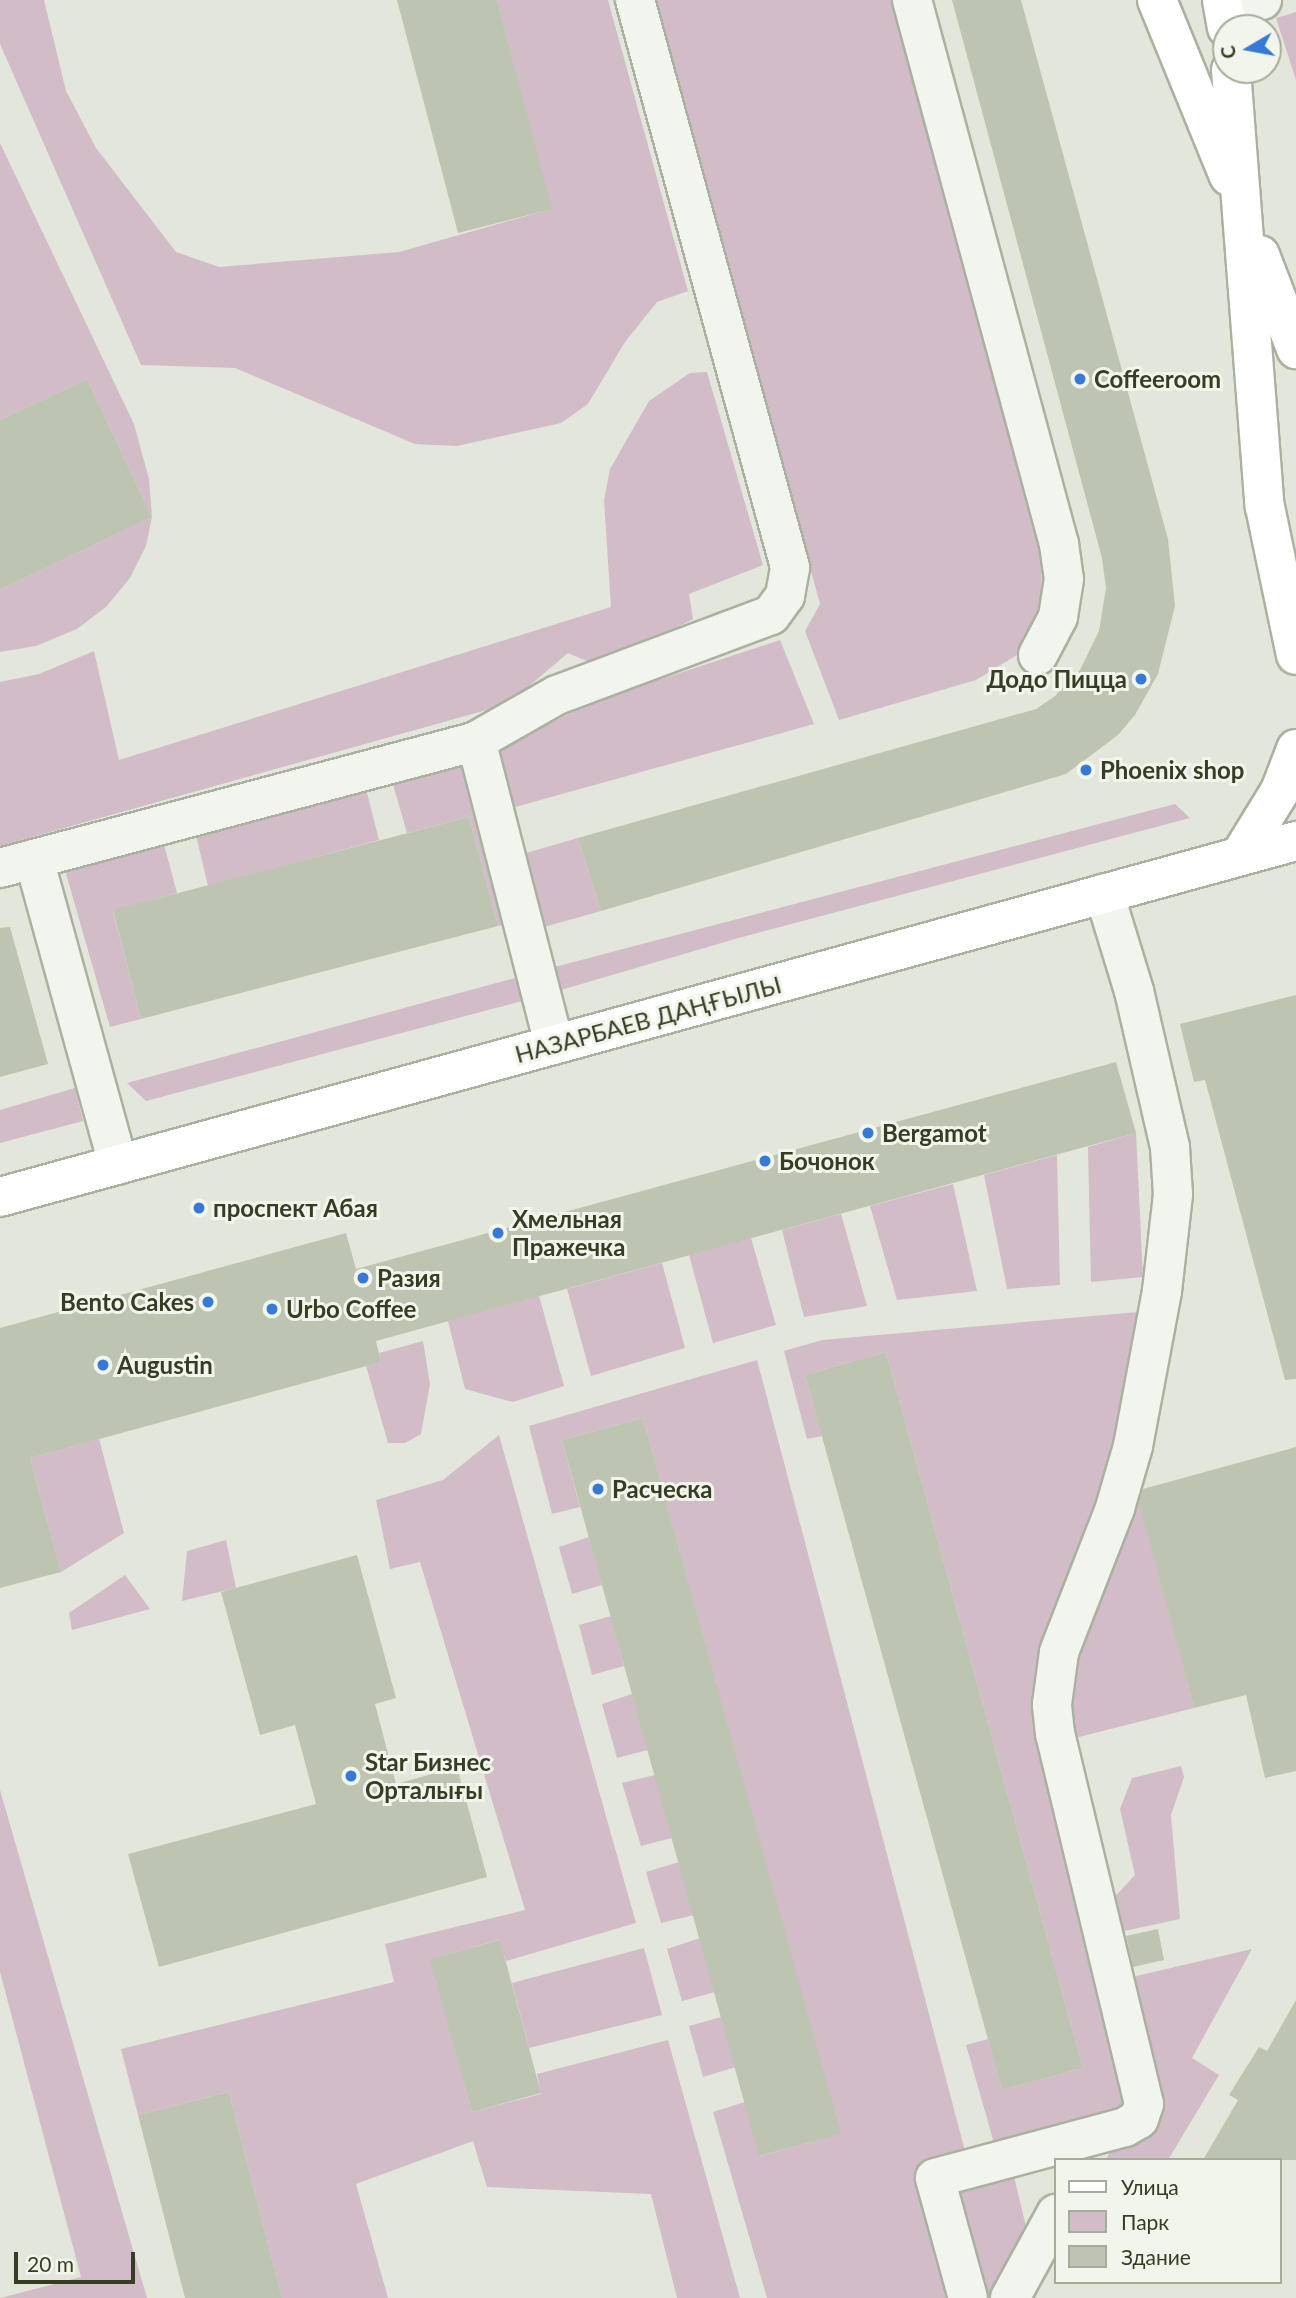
<!DOCTYPE html>
<meta charset="utf-8">
<style>
body{margin:0}
#map{position:relative;width:1296px;height:2298px;overflow:hidden;background:#e3e7db;font-family:Lato,sans-serif}
div>[style]{position:absolute}
.green>*{inset:0;background:#d1bcc7}
.building>*{inset:0;background:#bec4b2}
.roads{filter:drop-shadow(2px 0 #abb1a0) drop-shadow(-2px 0 #abb1a0) drop-shadow(0 2px #abb1a0) drop-shadow(0 -2px #abb1a0)}
.minor>*{height:38px;margin:-19px;padding:0 19px;transform-origin:19px;border-radius:19px;background:#f2f5ee}
.major>*{height:38px;margin:-19px;padding:0 19px;transform-origin:19px;border-radius:19px;background:#fff}
.dots>*{width:19px;height:19px;translate:-50% -50%;box-sizing:border-box;border:4px solid #f2f5eb;border-radius:50%}
span{translate:-50% -50%;white-space:nowrap;text-align:center;line-height:1.15;-webkit-text-stroke:6px #f2f5eb;paint-order:stroke}
.poi-label{font-size:24px;color:#353e24;font-weight:700}
.left{translate:0 -50%;text-align:left}
.right{translate:-100% -50%;text-align:right}
.street-label{font-size:24px;color:#353e24}
.legend{position:absolute;left:1054px;top:2158px;width:228px;height:126px;box-sizing:border-box;background:#f2f5eb;border:2px solid #a6ac9b;margin:0;padding:9px 12px;list-style:none;font-size:21px;color:#353e24}
.legend li{display:flex;align-items:center;gap:14px;height:35px}
.legend b{width:35px;border:2px solid #a6ac9b}
.north{position:absolute;left:1212px;top:14px;width:70px;height:70px;box-sizing:border-box;background:#f2f5eb;border:2px solid #a6ac9b;border-radius:50%;rotate:260deg;font-size:19px;font-weight:700;line-height:28px;text-align:center;color:#353e24}
.north::after{content:'';display:block;margin:auto;width:24px;height:32px;background:#367ad6;clip-path:polygon(50% 0,100% 100%,50% 72%,0 100%)}
.scale{position:absolute;left:14px;top:2252px;width:121px;height:32px;box-sizing:border-box;border:4px solid #353e24;border-top:0;padding-left:9px;font-size:21px;line-height:24px;white-space:nowrap;color:#353e24;-webkit-text-stroke:5px #f2f5eb;paint-order:stroke}
</style>
<div id="map">
<div class="green">
<div style="clip-path:polygon(0 0,44px 0,66px 91px,96px 148px,176px 252px,219px 267px,399px 252px,551px 209px,497px 0,608px 0,688px 291px,657px 302px,625px 342px,588px 404px,561px 423px,457px 446px,415px 444px,235px 368px,141px 365px,0 44px)"></div>
<div style="clip-path:polygon(655px 0,896px 0,1042px 557px,1041px 610px,1017px 655px,976px 680px,839px 720px,805px 631px,820px 604px)"></div>
<div style="clip-path:polygon(1296px 12px,1296px 80px,1276px 18px)"></div>
<div style="clip-path:polygon(0 143px,134px 424px,149px 479px,152px 517px,146px 546px,130px 578px,106px 607px,77px 629px,36px 646px,0 652px,0 590px,152px 517px,87px 379px,0 420px)"></div>
<div style="clip-path:polygon(707px 372px,763px 565px,689px 594px,693px 619px,603px 668px,568px 653px,508px 704px,0 846px,0 682px,39px 674px,94px 651px,119px 760px,611px 607px,604px 500px,610px 469px,649px 401px,690px 373px)"></div>
<div style="clip-path:polygon(780px 640px,814px 724px,508px 809px,494px 750px,600px 699px)"></div>
<div style="clip-path:polygon(473px 760px,512px 923px,498px 926px,469px 817px,407px 833px,392px 781px)"></div>
<div style="clip-path:polygon(365px 785px,379px 840px,208px 886px,195px 831px)"></div>
<div style="clip-path:polygon(1175px 804px,1190px 818px,735px 939px,554px 992px,547px 969px)"></div>
<div style="clip-path:polygon(162px 837px,177px 893px,113px 911px,141px 1019px,110px 1027px,63px 863px)"></div>
<div style="clip-path:polygon(578px 838px,601px 911px,544px 927px,526px 853px)"></div>
<div style="clip-path:polygon(515px 978px,522px 1001px,146px 1101px,127px 1083px)"></div>
<div style="clip-path:polygon(75px 1088px,83px 1121px,0 1143px,0 1110px)"></div>
<div style="clip-path:polygon(1136px 1133px,1143px 1277px,1091px 1282px,1088px 1147px)"></div>
<div style="clip-path:polygon(1057px 1155px,1060px 1285px,1007px 1289px,984px 1175px)"></div>
<div style="clip-path:polygon(953px 1184px,977px 1291px,897px 1300px,870px 1206px)"></div>
<div style="clip-path:polygon(841px 1214px,867px 1306px,804px 1317px,782px 1230px)"></div>
<div style="clip-path:polygon(751px 1238px,776px 1325px,713px 1343px,689px 1255px)"></div>
<div style="clip-path:polygon(662px 1263px,685px 1348px,591px 1376px,567px 1289px)"></div>
<div style="clip-path:polygon(539px 1296px,564px 1386px,513px 1402px,465px 1389px,448px 1321px)"></div>
<div style="clip-path:polygon(1138px 1312px,1110px 1471px,1039px 1656px,1032px 1696px,1037px 1740px,1127px 2092px,1123px 2106px,1114px 2113px,994px 2143px,966px 2045px,988px 2039px,1002px 2090px,1083px 2068px,886px 1352px,805px 1375px,822px 1436px,807px 1439px,784px 1351px,822px 1340px)"></div>
<div style="clip-path:polygon(423px 1341px,430px 1384px,421px 1434px,405px 1443px,388px 1443px,366px 1366px,381px 1362px,379px 1353px)"></div>
<div style="clip-path:polygon(757px 1360px,965px 2151px,920px 2165px,954px 2298px,767px 2298px,713px 2112px,745px 2102px,760px 2156px,840px 2134px,643px 1418px,562px 1440px,580px 1507px,552px 1514px,529px 1426px)"></div>
<div style="clip-path:polygon(499px 1435px,636px 1923px,506px 1961px,499px 1940px,431px 1959px,472px 2112px,541px 2094px,537px 2074px,668px 2040px,740px 2298px,677px 2298px,651px 2194px,487px 2187px,473px 2141px,356px 2184px,388px 2298px,282px 2298px,229px 2092px,138px 2115px,121px 2049px,394px 1982px,385px 1944px,525px 1910px,420px 1562px,390px 1569px,376px 1500px,443px 1480px)"></div>
<div style="clip-path:polygon(99px 1439px,124px 1533px,61px 1572px,30px 1458px)"></div>
<div style="clip-path:polygon(1137px 1491px,1194px 1708px,1067px 1740px,1068px 1678px)"></div>
<div style="clip-path:polygon(589px 1537px,602px 1585px,572px 1594px,559px 1547px)"></div>
<div style="clip-path:polygon(226px 1540px,236px 1588px,182px 1601px,187px 1551px)"></div>
<div style="clip-path:polygon(125px 1575px,150px 1609px,72px 1630px,69px 1613px)"></div>
<div style="clip-path:polygon(611px 1616px,624px 1666px,592px 1675px,579px 1625px)"></div>
<div style="clip-path:polygon(632px 1694px,648px 1750px,617px 1758px,602px 1704px)"></div>
<div style="clip-path:polygon(1181px 1766px,1184px 1777px,1171px 1815px,1180px 1919px,1115px 1933px,1108px 1904px,1135px 1875px,1120px 1809px,1132px 1778px)"></div>
<div style="clip-path:polygon(655px 1775px,672px 1838px,641px 1846px,622px 1783px)"></div>
<div style="clip-path:polygon(0 1790px,77px 2057px,147px 2298px,0 2298px,81px 2277px,0 1972px)"></div>
<div style="clip-path:polygon(679px 1862px,694px 1915px,661px 1923px,646px 1872px)"></div>
<div style="clip-path:polygon(700px 1938px,715px 1992px,682px 2001px,667px 1949px)"></div>
<div style="clip-path:polygon(644px 1948px,662px 2015px,529px 2048px,512px 1983px)"></div>
<div style="clip-path:polygon(1252px 1949px,1192px 2058px,1219px 2075px,1168px 2160px,1106px 2160px,1112px 2147px,1138px 2139px,1128px 1978px)"></div>
<div style="clip-path:polygon(721px 2017px,736px 2067px,703px 2077px,689px 2026px)"></div>
<div style="clip-path:polygon(1013px 2172px,1028px 2235px,992px 2298px,981px 2289px,951px 2187px)"></div>
</div>
<div class="building">
<div style="clip-path:polygon(397px 0,497px 0,552px 209px,458px 233px)"></div>
<div style="clip-path:polygon(952px 0,1021px 0,1168px 539px,1175px 606px,1158px 674px,1135px 715px,1118px 735px,1066px 774px,601px 911px,578px 838px,1036px 709px,1055px 696px,1080px 670px,1099px 631px,1106px 588px,1102px 558px)"></div>
<div style="clip-path:polygon(87px 379px,152px 517px,0 590px,0 420px)"></div>
<div style="clip-path:polygon(469px 817px,498px 926px,141px 1019px,113px 910px)"></div>
<div style="clip-path:polygon(10px 927px,48px 1064px,0 1077px,0 928px)"></div>
<div style="clip-path:polygon(1296px 995px,1296px 1379px,1285px 1380px,1205px 1080px,1194px 1082px,1180px 1024px)"></div>
<div style="clip-path:polygon(1116px 1062px,1136px 1133px,376px 1341px,381px 1362px,30px 1458px,61px 1572px,0 1588px,0 1328px,346px 1233px,356px 1269px)"></div>
<div style="clip-path:polygon(886px 1352px,1083px 2068px,1002px 2090px,805px 1375px)"></div>
<div style="clip-path:polygon(643px 1418px,841px 2134px,759px 2156px,562px 1440px)"></div>
<div style="clip-path:polygon(1296px 1447px,1296px 1771px,1265px 1778px,1246px 1695px,1194px 1708px,1139px 1502px,1143px 1489px)"></div>
<div style="clip-path:polygon(357px 1555px,396px 1698px,375px 1704px,396px 1784px,457px 1767px,487px 1877px,159px 1967px,128px 1854px,316px 1804px,295px 1725px,260px 1735px,221px 1592px)"></div>
<div style="clip-path:polygon(1158px 1929px,1164px 1960px,1133px 1967px,1126px 1936px)"></div>
<div style="clip-path:polygon(500px 1940px,541px 2093px,472px 2112px,430px 1959px)"></div>
<div style="clip-path:polygon(1296px 2000px,1296px 2160px,1203px 2160px,1238px 2100px,1229px 2095px,1259px 2047px,1267px 2051px)"></div>
<div style="clip-path:polygon(229px 2092px,282px 2298px,185px 2298px,138px 2115px)"></div>
</div>
<div class="roads">
<div class="minor">
<div style="left:912px;top:0;width:564px;rotate:74.88deg"></div>
<div style="left:1059px;top:544px;width:35px;rotate:82deg"></div>
<div style="left:1064px;top:579px;width:38px;rotate:99deg"></div>
<div style="left:1058px;top:617px;width:43px;rotate:117.8deg"></div>
<div style="left:1225px;top:12px;width:39px;rotate:-18deg"></div>
<div style="left:34px;top:859px;width:317px;rotate:74.6deg"></div>
<div style="left:0;top:868px;width:493px;rotate:-14.9deg"></div>
<div style="left:554px;top:1044px;width:313px;rotate:-104.4deg"></div>
<div style="left:476px;top:741px;width:93px;rotate:-29.6deg"></div>
<div style="left:557px;top:695px;width:228px;rotate:-20.5deg"></div>
<div style="left:771px;top:615px;width:24px;rotate:-54deg"></div>
<div style="left:785px;top:596px;width:29px;rotate:-80deg"></div>
<div style="left:790px;top:567px;width:588px;rotate:-105.29deg"></div>
<div style="left:968px;top:2298px;width:124px;rotate:-105.4deg"></div>
<div style="left:935px;top:2178px;width:197px;rotate:-15deg"></div>
<div style="left:1125px;top:2127px;width:16px;rotate:-30deg"></div>
<div style="left:1139px;top:2119px;width:16px;rotate:-72deg"></div>
<div style="left:1144px;top:2104px;width:381px;rotate:-103.5deg"></div>
<div style="left:1055px;top:1734px;width:30px;rotate:-96deg"></div>
<div style="left:1052px;top:1704px;width:52px;rotate:-82.3deg"></div>
<div style="left:1059px;top:1652px;width:155px;rotate:-68.7deg"></div>
<div style="left:1115px;top:1508px;width:65px;rotate:-73.8deg"></div>
<div style="left:1133px;top:1446px;width:158px;rotate:-79.4deg"></div>
<div style="left:1162px;top:1291px;width:97px;rotate:-83.5deg"></div>
<div style="left:1173px;top:1195px;width:48px;rotate:-93.6deg"></div>
<div style="left:1170px;top:1147px;width:160px;rotate:-103deg"></div>
<div style="left:1134px;top:991px;width:102px;rotate:-107deg"></div>
<div style="left:1010px;top:2298px;width:96px;rotate:-61.3deg"></div>
</div>
<div class="major">
<div style="left:1157px;top:0;width:190px;rotate:67.8deg"></div>
<div style="left:1222px;top:0;width:28px;rotate:80deg"></div>
<div style="left:1231px;top:70px;width:438px;rotate:85.6deg"></div>
<div style="left:1265px;top:507px;width:151px;rotate:78.2deg"></div>
<div style="left:1260px;top:255px;width:101px;rotate:69deg"></div>
<div style="left:1240px;top:856px;width:76px;rotate:-58.4deg"></div>
<div style="left:1280px;top:791px;width:45px;rotate:-69.1deg"></div>
<div style="left:0;top:1197px;width:1344px;rotate:-15.36deg"></div>
</div>
</div>
<div class="dots">
<div style="left:1080px;top:379px;background:#367ad6"></div>
<div style="left:1141px;top:679px;background:#367ad6"></div>
<div style="left:1086px;top:770px;background:#367ad6"></div>
<div style="left:868px;top:1133px;background:#367ad6"></div>
<div style="left:765px;top:1161px;background:#367ad6"></div>
<div style="left:199px;top:1208px;background:#367ad6"></div>
<div style="left:498px;top:1233px;background:#367ad6"></div>
<div style="left:363px;top:1278px;background:#367ad6"></div>
<div style="left:208px;top:1302px;background:#367ad6"></div>
<div style="left:272px;top:1309px;background:#367ad6"></div>
<div style="left:103px;top:1365px;background:#367ad6"></div>
<div style="left:598px;top:1489px;background:#367ad6"></div>
<div style="left:351px;top:1776px;background:#367ad6"></div>
</div>
<div class="poi-label">
<span class="left" style="left:1094px;top:379px">Coffeeroom</span>
<span class="right" style="left:1127px;top:679px">Додо Пицца</span>
<span class="left" style="left:1100px;top:770px">Phoenix shop</span>
<span class="left" style="left:882px;top:1133px">Bergamot</span>
<span class="left" style="left:779px;top:1161px">Бочонок</span>
<span class="left" style="left:213px;top:1208px">проспект Абая</span>
<span class="left" style="left:512px;top:1233px">Хмельная<br>Пражечка</span>
<span class="left" style="left:377px;top:1278px">Разия</span>
<span class="right" style="left:194px;top:1302px">Bento Cakes</span>
<span class="left" style="left:286px;top:1309px">Urbo Coffee</span>
<span class="left" style="left:117px;top:1365px">Augustin</span>
<span class="left" style="left:612px;top:1489px">Расческа</span>
<span class="left" style="left:365px;top:1776px">Star Бизнес<br>Орталығы</span>
</div>
<div class="street-label">
<span style="left:648px;top:1019px;rotate:-15deg">НАЗАРБАЕВ ДАҢҒЫЛЫ</span>
</div>
<ul class="legend">
<li><b style="height:9px;background:#fff"></b>Улица</li>
<li><b style="height:19px;background:#d1bcc7"></b>Парк</li>
<li><b style="height:19px;background:#bec4b2"></b>Здание</li>
</ul>
<div class="north">С</div>
<div class="scale">20 m</div>
</div>
